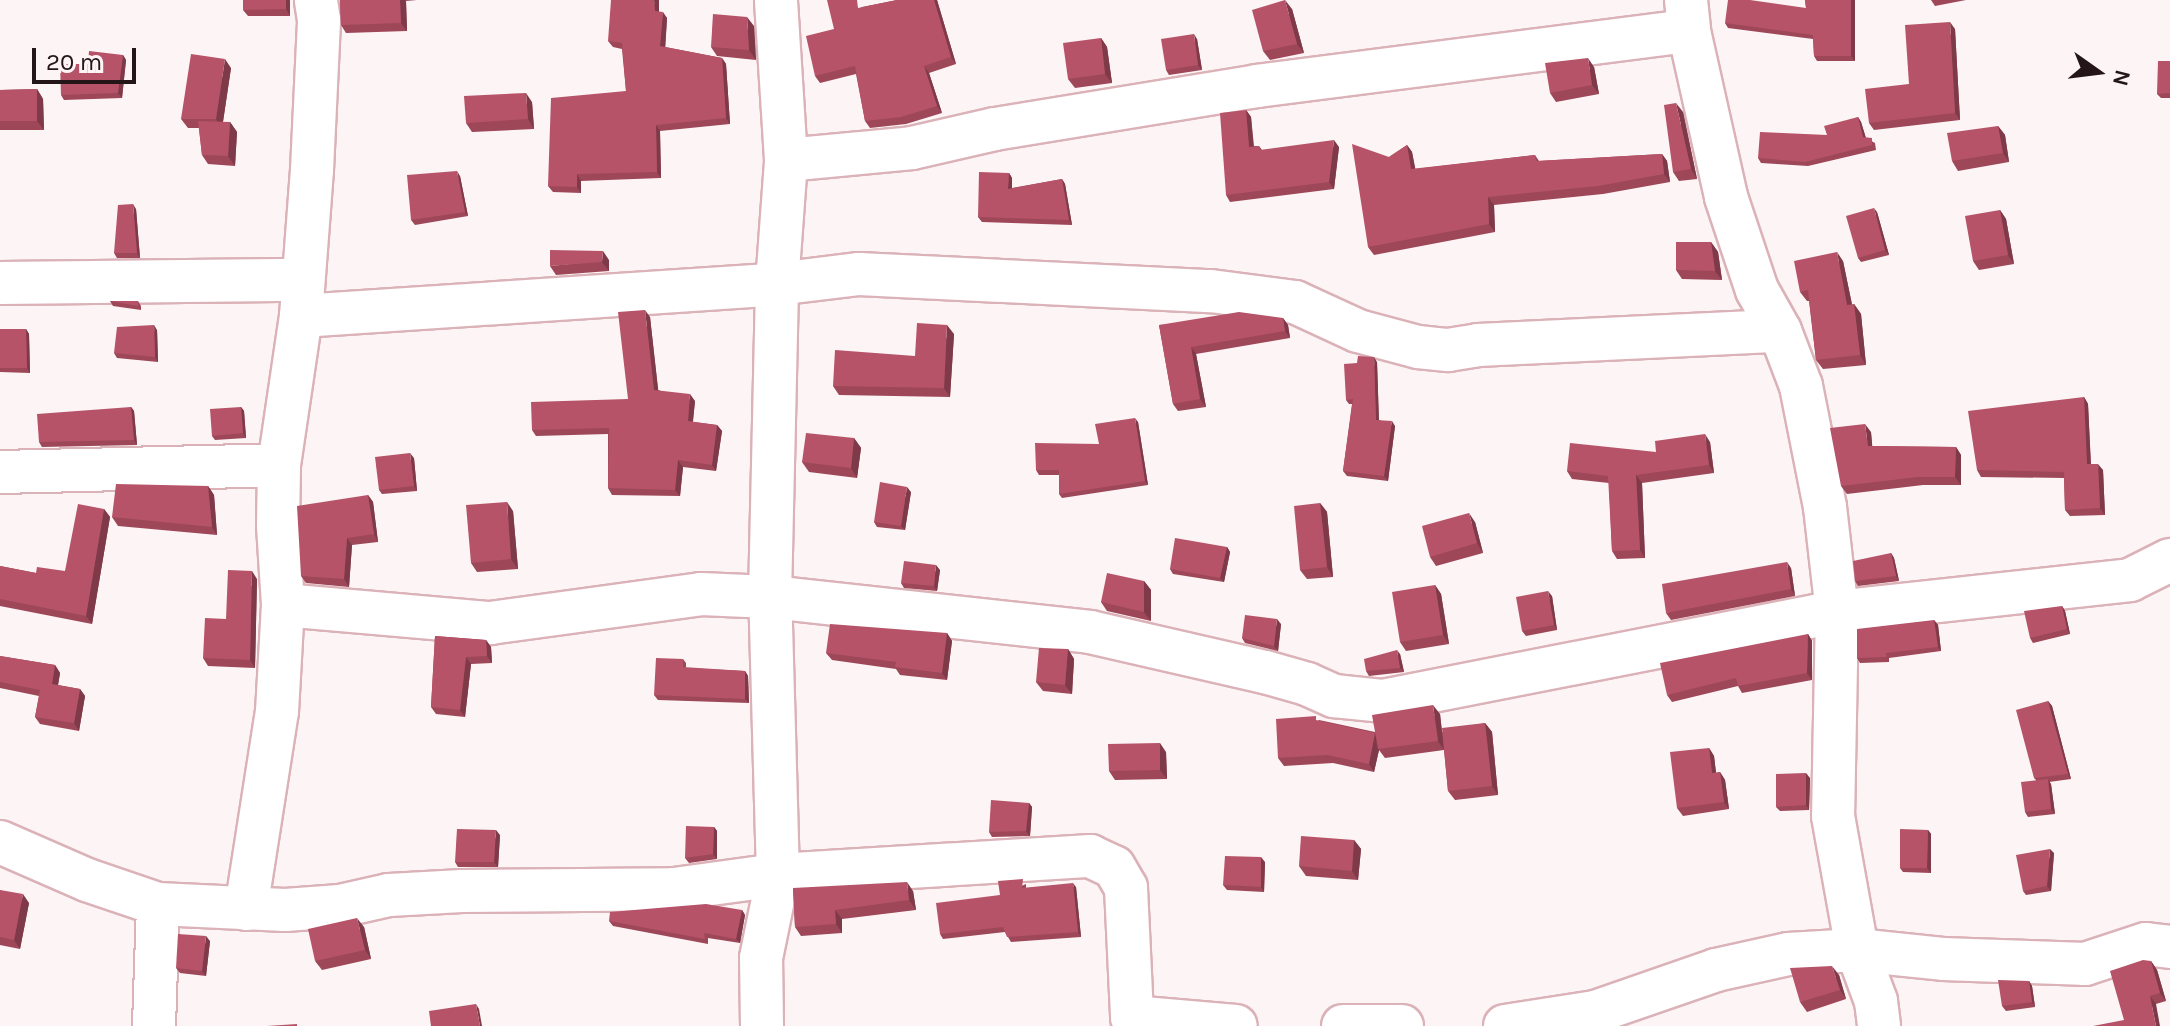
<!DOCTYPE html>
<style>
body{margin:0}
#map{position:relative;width:2170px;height:1026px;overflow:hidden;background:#fcf4f5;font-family:Karla,sans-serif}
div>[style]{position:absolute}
.roads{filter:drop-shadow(2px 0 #dbb2b8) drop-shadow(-2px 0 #dbb2b8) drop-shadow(0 2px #dbb2b8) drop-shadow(0 -2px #dbb2b8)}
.minor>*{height:42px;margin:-21px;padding:0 21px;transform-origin:21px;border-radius:21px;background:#fff}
.wall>*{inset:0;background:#9d4759}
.shaded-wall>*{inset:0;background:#7f3a49}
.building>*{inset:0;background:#b65368}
span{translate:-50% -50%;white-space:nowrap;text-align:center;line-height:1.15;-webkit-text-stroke:8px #fcf4f5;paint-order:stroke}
.north{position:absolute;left:2058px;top:32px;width:80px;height:80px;-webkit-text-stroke:6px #fcf4f5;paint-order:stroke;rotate:104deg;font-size:22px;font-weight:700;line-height:32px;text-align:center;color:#241618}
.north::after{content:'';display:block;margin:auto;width:28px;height:36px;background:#241618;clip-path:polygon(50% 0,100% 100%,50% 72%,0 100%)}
.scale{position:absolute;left:32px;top:48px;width:104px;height:36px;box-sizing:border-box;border:4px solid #241618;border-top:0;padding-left:10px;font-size:24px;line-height:28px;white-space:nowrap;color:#241618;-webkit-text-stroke:6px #fcf4f5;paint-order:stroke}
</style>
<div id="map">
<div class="roads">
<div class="minor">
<div style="left:1686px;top:0;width:31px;rotate:84deg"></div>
<div style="left:1689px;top:31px;width:170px;rotate:77.4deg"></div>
<div style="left:1726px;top:197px;width:98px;rotate:71.6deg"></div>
<div style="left:1757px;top:290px;width:47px;rotate:60.7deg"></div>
<div style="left:1780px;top:331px;width:59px;rotate:69.1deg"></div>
<div style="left:1801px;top:386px;width:123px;rotate:78.8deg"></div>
<div style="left:1825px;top:507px;width:106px;rotate:83.5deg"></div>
<div style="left:1837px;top:612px;width:204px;rotate:91.1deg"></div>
<div style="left:1833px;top:816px;width:136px;rotate:79.8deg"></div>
<div style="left:1857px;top:950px;width:54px;rotate:69.6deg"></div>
<div style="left:1876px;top:1001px;width:25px;rotate:83deg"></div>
<div style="left:786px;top:160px;width:127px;rotate:-5.4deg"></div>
<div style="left:912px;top:148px;width:85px;rotate:-12.9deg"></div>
<div style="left:995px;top:129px;width:266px;rotate:-9.3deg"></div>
<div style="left:1257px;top:86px;width:435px;rotate:-7.3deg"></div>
<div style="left:0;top:283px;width:303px;rotate:-0.6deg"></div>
<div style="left:301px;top:316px;width:477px;rotate:-3.8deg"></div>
<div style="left:777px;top:284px;width:83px;rotate:-7deg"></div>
<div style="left:859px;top:274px;width:352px;rotate:2.8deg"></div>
<div style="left:1211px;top:291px;width:85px;rotate:7.5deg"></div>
<div style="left:1295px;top:302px;width:69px;rotate:24.7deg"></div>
<div style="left:1358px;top:331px;width:62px;rotate:14.9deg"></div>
<div style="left:1418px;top:347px;width:30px;rotate:6deg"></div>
<div style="left:1448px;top:350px;width:30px;rotate:-9deg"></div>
<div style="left:1478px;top:345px;width:302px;rotate:-2.7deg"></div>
<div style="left:0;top:472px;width:279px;rotate:-1.4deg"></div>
<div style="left:283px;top:605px;width:208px;rotate:5deg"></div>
<div style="left:490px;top:623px;width:213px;rotate:-7.8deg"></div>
<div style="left:701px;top:594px;width:69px;rotate:2.5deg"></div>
<div style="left:770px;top:597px;width:322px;rotate:6.2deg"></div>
<div style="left:1090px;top:632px;width:180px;rotate:12.9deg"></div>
<div style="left:1265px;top:672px;width:44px;rotate:15.9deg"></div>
<div style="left:1307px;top:684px;width:30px;rotate:24deg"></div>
<div style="left:1334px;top:696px;width:48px;rotate:5.9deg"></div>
<div style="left:1382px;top:701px;width:464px;rotate:-11.1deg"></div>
<div style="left:1837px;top:612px;width:295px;rotate:-6.2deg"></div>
<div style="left:2130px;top:580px;width:45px;rotate:-26.6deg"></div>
<div style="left:0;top:842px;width:95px;rotate:23.6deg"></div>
<div style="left:87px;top:880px;width:75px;rotate:18.7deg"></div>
<div style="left:158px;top:904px;width:127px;rotate:2.7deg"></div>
<div style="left:285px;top:910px;width:55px;rotate:-4.2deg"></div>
<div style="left:340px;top:906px;width:50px;rotate:-12.7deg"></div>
<div style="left:389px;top:895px;width:73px;rotate:-3.1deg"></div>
<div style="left:462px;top:891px;width:212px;rotate:-0.5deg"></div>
<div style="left:674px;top:889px;width:105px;rotate:-7.7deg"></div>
<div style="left:778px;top:875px;width:313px;rotate:-3.5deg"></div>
<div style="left:1090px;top:856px;width:26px;rotate:25deg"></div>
<div style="left:1114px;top:867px;width:24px;rotate:60deg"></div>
<div style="left:1126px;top:888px;width:129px;rotate:87.3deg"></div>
<div style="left:1132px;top:1017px;width:104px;rotate:4.9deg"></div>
<div style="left:246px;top:909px;width:199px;rotate:-81.1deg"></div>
<div style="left:277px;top:712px;width:107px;rotate:-86.8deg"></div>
<div style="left:283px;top:605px;width:80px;rotate:-93.6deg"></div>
<div style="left:278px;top:525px;width:60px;rotate:-89deg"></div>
<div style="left:279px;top:465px;width:151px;rotate:-81.6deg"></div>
<div style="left:301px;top:316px;width:146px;rotate:-85.7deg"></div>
<div style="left:312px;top:170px;width:150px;rotate:-87.3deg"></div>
<div style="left:319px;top:20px;width:20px;rotate:-99deg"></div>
<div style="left:154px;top:1026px;width:122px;rotate:-88.1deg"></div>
<div style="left:762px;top:1026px;width:68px;rotate:-90.8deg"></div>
<div style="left:761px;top:958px;width:85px;rotate:-78.4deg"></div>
<div style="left:778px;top:875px;width:278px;rotate:-91.6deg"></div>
<div style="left:770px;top:597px;width:313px;rotate:-88.7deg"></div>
<div style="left:777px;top:284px;width:124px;rotate:-85.8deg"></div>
<div style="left:786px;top:160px;width:160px;rotate:-93.6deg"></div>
<div style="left:1343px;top:1026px;width:59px"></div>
<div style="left:1505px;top:1026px;width:91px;rotate:-8.8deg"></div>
<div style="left:1595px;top:1012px;width:128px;rotate:-19.1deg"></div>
<div style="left:1716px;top:970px;width:74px;rotate:-12.5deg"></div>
<div style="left:1788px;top:954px;width:69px;rotate:-3.3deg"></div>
<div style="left:1857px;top:950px;width:86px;rotate:6deg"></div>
<div style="left:1943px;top:959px;width:142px;rotate:2deg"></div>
<div style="left:2085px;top:964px;width:64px;rotate:-18.2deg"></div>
<div style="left:2146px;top:944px;width:24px;rotate:7deg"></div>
</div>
</div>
<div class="wall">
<div style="clip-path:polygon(243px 0,290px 0,290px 16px,248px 16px,243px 10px)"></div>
<div style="clip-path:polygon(340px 0,417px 0,406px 1px,407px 31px,346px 33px,341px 25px)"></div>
<div style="clip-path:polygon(659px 0,659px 12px,667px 18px,665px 47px,722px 58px,726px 64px,730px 124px,660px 131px,661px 178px,581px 181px,581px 193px,553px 192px,548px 186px,626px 91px,622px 49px,613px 47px,608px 41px)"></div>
<div style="clip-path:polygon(897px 0,937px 0,956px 64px,929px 73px,942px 113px,906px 124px,870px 128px,865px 121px,856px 74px,820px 83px,815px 76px,834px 29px,862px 7px)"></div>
<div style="clip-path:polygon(1805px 0,1855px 0,1855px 61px,1817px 61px,1814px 56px,1813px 39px,1728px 28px,1725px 23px,1806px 8px)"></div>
<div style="clip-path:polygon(1931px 0,1966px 0,1935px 6px)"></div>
<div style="clip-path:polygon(1292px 9px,1304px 53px,1270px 60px,1263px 51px)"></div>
<div style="clip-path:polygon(754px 26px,756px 60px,717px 56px,711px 47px)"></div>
<div style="clip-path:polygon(1955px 29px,1960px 120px,1874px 130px,1869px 123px,1909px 84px)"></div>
<div style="clip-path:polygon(1101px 38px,1107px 47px,1112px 83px,1075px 88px,1068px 79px)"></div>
<div style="clip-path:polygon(1197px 39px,1202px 70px,1169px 75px,1166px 70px)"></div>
<div style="clip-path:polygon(123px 55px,126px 60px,122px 98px,64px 100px,61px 95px,88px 64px)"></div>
<div style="clip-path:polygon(2170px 61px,2170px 98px,2161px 98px,2157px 94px)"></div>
<div style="clip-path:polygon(1594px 67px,1599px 94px,1556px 102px,1550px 93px)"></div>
<div style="clip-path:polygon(231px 68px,223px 122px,230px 122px,237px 132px,235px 166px,208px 164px,202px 155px,199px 128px,188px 128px,181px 119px)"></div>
<div style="clip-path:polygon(37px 89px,43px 99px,44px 130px,0 130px,0 90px)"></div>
<div style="clip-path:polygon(532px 102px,534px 129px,472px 132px,466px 123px)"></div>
<div style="clip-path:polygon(1246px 110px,1251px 117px,1254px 146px,1259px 146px,1262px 150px,1339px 147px,1334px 189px,1230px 202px,1226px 195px)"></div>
<div style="clip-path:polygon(1683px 112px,1697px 179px,1679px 181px,1673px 172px)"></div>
<div style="clip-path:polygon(1858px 117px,1861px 122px,1866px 138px,1875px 143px,1876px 150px,1808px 166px,1761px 163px,1758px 158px,1827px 135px)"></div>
<div style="clip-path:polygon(1998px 126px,2005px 135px,2009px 162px,1958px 171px,1952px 161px)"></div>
<div style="clip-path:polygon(1407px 145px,1412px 152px,1415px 169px,1535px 155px,1539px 161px,1662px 154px,1667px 161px,1670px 182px,1603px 194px,1494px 205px,1495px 232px,1374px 255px,1368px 247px,1389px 157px)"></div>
<div style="clip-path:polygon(1009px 173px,1012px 178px,1012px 188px,1062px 179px,1065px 184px,1072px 225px,982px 222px,978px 217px)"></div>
<div style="clip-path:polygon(460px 176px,468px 216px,415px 225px,411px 220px)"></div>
<div style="clip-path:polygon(136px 209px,140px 258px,117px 258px,114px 253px)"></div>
<div style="clip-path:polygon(2000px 210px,2006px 219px,2014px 264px,1979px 270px,1973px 261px)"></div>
<div style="clip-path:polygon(1877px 212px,1889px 255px,1861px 262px,1858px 258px)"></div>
<div style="clip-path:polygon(1711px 242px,1718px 252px,1722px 280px,1682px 279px,1676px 270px)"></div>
<div style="clip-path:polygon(609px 260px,609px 271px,556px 275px,550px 266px)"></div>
<div style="clip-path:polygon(1843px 261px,1852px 305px,1854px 304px,1861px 314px,1866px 365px,1823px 369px,1816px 360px,1809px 301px,1807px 301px,1800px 292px)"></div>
<div style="clip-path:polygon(110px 301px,138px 301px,141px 306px,141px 310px,113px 306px)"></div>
<div style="clip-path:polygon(650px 317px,658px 390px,695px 401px,693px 422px,717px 425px,722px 431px,716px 471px,683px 467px,680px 496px,612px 495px,608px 488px,608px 434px,536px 436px,532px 430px,628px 399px)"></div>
<div style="clip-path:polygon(1283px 318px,1288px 325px,1290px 338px,1196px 354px,1206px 407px,1178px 411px,1173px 404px,1159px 325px)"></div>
<div style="clip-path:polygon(0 329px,26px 329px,29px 334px,30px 373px,0 372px)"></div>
<div style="clip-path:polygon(157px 330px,158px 362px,117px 358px,114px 353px)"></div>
<div style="clip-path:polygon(954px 334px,950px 397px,839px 395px,833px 386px,915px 356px)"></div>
<div style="clip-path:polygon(1377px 362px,1379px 420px,1395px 426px,1388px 481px,1347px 476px,1343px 471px,1352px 404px,1349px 404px,1346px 400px)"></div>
<div style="clip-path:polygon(2084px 397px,2088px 404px,2091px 464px,2103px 470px,2105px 515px,2070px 516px,2065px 510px,2064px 478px,1981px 477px,1977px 470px)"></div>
<div style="clip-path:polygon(131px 407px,134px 411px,137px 445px,42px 447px,39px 442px)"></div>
<div style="clip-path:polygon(241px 407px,244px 411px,246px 438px,215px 440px,212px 436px)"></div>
<div style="clip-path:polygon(1138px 422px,1148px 485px,1062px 498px,1059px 494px,1059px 475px,1039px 475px,1036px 470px,1099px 444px)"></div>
<div style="clip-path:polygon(1871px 432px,1872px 446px,1956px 447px,1961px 455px,1961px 485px,1923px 485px,1847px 494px,1841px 486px)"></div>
<div style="clip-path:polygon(854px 438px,861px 448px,857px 478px,809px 472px,802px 462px)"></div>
<div style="clip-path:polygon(1710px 442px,1714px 473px,1642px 483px,1645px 558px,1617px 559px,1612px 551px,1609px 483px,1572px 479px,1567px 471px)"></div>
<div style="clip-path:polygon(414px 458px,417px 491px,382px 494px,379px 490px)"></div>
<div style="clip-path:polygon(208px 486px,214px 495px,217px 535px,118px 526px,112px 517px)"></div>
<div style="clip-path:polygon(911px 492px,905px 530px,877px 527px,874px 522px)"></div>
<div style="clip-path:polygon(368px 495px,373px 502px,378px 542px,352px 545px,349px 587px,306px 583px,301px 576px)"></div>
<div style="clip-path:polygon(1320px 503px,1327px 512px,1333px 577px,1307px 579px,1300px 570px)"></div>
<div style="clip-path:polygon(104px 509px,110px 517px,92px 624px,0 606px,0 566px,36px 573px,65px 571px)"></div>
<div style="clip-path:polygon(513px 511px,518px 569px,477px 572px,471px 563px)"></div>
<div style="clip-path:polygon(1475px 522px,1483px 553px,1436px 566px,1430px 557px)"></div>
<div style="clip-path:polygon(1227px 547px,1230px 552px,1224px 582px,1173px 574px,1170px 569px)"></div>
<div style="clip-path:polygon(1891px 553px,1894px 558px,1899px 581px,1858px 586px,1855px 581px)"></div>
<div style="clip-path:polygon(1791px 568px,1795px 596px,1671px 620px,1666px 613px)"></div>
<div style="clip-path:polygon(940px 570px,937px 591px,904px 588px,901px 583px)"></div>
<div style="clip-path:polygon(257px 579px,255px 668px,208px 666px,203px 658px,226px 619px)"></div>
<div style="clip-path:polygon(1144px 581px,1151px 590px,1151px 621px,1107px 611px,1101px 602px)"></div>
<div style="clip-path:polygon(1435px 585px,1441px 594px,1449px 644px,1406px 651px,1400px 642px)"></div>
<div style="clip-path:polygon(1552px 596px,1557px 630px,1526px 636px,1522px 631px)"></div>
<div style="clip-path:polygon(2062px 606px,2065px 611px,2070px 634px,2033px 643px,2030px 638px)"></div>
<div style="clip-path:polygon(1934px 620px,1938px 625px,1941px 651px,1889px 658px,1889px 662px,1860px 663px,1857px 658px)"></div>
<div style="clip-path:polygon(1281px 624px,1278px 651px,1245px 643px,1242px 638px)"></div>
<div style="clip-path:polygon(947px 633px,952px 641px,947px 680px,900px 675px,896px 669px,832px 660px,826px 653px)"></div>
<div style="clip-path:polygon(1808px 634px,1812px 641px,1812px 680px,1742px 693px,1738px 686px,1672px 702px,1667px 695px)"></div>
<div style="clip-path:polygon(435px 636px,486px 640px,491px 647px,492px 663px,471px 664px,465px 717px,436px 714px,431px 707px)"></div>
<div style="clip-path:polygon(1068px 649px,1074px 659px,1072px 694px,1043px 691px,1036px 682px)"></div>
<div style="clip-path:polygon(1400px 654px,1404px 672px,1369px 676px,1366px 671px)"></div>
<div style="clip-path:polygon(0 656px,55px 665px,60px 673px,58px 685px,80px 689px,85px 696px,79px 731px,40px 724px,35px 717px,39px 696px,0 688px)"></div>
<div style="clip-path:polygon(683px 659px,686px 663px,686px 668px,745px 671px,748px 676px,749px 703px,658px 700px,654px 695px)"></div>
<div style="clip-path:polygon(2048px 701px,2052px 706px,2071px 779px,2049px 782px,2051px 784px,2055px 814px,2028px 817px,2025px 812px,2036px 780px,2034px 778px)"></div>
<div style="clip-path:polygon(1440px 714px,1442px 732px,1485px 723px,1492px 732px,1498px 795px,1455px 800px,1448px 791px,1444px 750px,1385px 758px,1379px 750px,1374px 772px,1333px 763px,1284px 766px,1278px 758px,1319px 720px,1375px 732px)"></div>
<div style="clip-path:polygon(1709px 748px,1714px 756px,1716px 773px,1720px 772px,1725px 780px,1729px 809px,1683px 816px,1677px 808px)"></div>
<div style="clip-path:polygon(1166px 752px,1167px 779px,1115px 780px,1109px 771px)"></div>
<div style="clip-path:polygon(1810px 778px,1809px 810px,1780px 811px,1776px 807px)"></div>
<div style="clip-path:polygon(1029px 803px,1032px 807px,1030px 836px,992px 837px,989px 832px)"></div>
<div style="clip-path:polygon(714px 827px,717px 831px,717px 859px,689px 863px,685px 858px)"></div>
<div style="clip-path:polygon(1928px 830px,1931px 834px,1931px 873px,1903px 872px,1900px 868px)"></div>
<div style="clip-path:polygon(500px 835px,498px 867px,458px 867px,455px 862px)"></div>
<div style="clip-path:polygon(1354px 840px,1361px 849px,1358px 880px,1306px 876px,1299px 866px)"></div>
<div style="clip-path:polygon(2054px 853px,2051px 891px,2026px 895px,2023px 891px)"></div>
<div style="clip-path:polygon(1265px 862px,1264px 892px,1227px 890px,1223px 885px)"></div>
<div style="clip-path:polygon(1026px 884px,1026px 888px,1076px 887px,1081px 937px,1011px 942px,1005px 932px,943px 939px,940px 934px,1000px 895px)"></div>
<div style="clip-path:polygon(793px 888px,913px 891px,916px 910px,842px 919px,842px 933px,801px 936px,795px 927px)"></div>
<div style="clip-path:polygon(0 890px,29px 903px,20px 949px,0 945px)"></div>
<div style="clip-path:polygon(742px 910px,745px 915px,740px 943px,708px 938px,708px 944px,613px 926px,609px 921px)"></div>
<div style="clip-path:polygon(364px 927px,371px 959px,322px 970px,315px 961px)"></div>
<div style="clip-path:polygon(210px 941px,206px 976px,180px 973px,176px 968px)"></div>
<div style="clip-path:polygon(2151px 961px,2157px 970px,2166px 1001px,2156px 1004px,2124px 1020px)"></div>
<div style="clip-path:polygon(1839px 975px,1846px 999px,1807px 1012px,1800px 1002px)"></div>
<div style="clip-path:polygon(2029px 981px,2032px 986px,2035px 1007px,2006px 1011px,2002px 1006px)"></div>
</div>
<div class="shaded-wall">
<div style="clip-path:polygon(286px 0,290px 0,290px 16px,286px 9px)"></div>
<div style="clip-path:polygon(400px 0,405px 0,406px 1px,407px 31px,401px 23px)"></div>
<div style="clip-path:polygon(654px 0,659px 0,659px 18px,655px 11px)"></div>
<div style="clip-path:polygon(934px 0,937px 0,956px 64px,951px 57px)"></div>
<div style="clip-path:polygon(1285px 0,1292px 9px,1304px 53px,1297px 44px)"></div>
<div style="clip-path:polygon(1851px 0,1855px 0,1855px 61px,1851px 56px)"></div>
<div style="clip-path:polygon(663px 12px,667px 18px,665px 52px,660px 46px)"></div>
<div style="clip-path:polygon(747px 17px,754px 26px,756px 60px,749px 50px)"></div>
<div style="clip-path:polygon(1950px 22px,1955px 29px,1960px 120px,1955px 113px)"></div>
<div style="clip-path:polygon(1194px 34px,1197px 39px,1202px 70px,1198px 65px)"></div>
<div style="clip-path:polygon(1101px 38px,1107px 47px,1112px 83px,1105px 74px)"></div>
<div style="clip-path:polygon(123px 55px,126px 60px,122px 98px,118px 93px)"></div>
<div style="clip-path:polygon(722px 58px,726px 64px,730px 124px,726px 118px)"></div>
<div style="clip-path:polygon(1588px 58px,1594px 67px,1599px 94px,1592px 85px)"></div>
<div style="clip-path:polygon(225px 59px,231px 68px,222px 128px,216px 119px)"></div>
<div style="clip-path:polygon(924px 66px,929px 73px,942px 113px,937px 106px)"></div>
<div style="clip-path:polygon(37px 89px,43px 99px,44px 130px,37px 121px)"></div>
<div style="clip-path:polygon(526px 93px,532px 102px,534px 129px,528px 119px)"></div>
<div style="clip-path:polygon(1676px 103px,1683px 112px,1697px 179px,1691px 169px)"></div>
<div style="clip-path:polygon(1246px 110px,1251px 117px,1254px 154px,1249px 147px)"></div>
<div style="clip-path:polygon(1858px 117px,1861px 122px,1867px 142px,1863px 137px)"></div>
<div style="clip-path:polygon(230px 122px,237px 132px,235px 166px,228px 156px)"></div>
<div style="clip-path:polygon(656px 125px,660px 131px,661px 178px,657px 172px)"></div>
<div style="clip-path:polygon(1998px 126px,2005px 135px,2009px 162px,2003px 153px)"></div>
<div style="clip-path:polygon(1334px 140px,1339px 147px,1334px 189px,1329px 182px)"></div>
<div style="clip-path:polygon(1407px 145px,1412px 152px,1417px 177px,1411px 169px)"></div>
<div style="clip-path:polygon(1662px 154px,1667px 161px,1670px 182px,1664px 174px)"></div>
<div style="clip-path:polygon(457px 171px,460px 176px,468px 216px,465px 212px)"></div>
<div style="clip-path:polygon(1009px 173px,1012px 178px,1012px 193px,1008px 189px)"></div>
<div style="clip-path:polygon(577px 174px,581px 181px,581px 193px,577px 187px)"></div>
<div style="clip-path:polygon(1062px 179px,1065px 184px,1072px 225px,1069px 220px)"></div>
<div style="clip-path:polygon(1488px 197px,1494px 205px,1495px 232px,1489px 224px)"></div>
<div style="clip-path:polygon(133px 204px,136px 209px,140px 258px,137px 253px)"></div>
<div style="clip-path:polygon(1874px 208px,1877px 212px,1889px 255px,1885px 250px)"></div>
<div style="clip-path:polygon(2000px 210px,2006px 219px,2014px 264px,2008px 255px)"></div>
<div style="clip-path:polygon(1711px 242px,1718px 252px,1722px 280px,1715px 271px)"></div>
<div style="clip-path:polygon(603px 251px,609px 260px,609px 271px,602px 262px)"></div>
<div style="clip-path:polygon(1837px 252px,1843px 261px,1854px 314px,1847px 305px)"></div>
<div style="clip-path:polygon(1854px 304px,1861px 314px,1866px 365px,1860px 355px)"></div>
<div style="clip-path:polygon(645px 310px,650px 317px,659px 397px,654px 390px)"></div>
<div style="clip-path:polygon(1283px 318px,1288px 325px,1290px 338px,1285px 331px)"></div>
<div style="clip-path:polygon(154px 325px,157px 330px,158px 362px,155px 357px)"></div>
<div style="clip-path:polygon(947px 325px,954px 334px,950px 397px,944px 388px)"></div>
<div style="clip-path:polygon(26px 329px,29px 334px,30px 373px,27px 368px)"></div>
<div style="clip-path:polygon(1191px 347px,1196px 354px,1206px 407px,1200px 399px)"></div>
<div style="clip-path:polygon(1374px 357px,1377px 362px,1379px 425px,1376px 420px)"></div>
<div style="clip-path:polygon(690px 394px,695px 401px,692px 428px,688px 421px)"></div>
<div style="clip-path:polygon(2084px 397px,2088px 404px,2091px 470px,2087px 464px)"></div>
<div style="clip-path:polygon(131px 407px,134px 411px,137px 445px,134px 440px)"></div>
<div style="clip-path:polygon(241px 407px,244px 411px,246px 438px,243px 433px)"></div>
<div style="clip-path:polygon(1135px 418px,1138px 422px,1148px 485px,1145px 481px)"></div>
<div style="clip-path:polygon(1392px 421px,1395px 426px,1388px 481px,1384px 476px)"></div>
<div style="clip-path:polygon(1865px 424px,1871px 432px,1873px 454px,1868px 446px)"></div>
<div style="clip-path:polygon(717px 425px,722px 431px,716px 471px,712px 465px)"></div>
<div style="clip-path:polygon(1705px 434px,1710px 442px,1714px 473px,1709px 465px)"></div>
<div style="clip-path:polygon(854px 438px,861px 448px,857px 478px,851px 468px)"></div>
<div style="clip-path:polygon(1956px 447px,1961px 455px,1961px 485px,1955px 477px)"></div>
<div style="clip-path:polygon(410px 453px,414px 458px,417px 491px,414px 486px)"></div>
<div style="clip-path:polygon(678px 460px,683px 467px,680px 496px,675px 490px)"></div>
<div style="clip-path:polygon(2098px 464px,2103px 470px,2105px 515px,2100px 508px)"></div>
<div style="clip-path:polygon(1636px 475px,1642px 483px,1645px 558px,1640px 550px)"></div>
<div style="clip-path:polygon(208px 486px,214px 495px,217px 535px,212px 527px)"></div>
<div style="clip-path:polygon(907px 487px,911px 492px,905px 530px,901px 526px)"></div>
<div style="clip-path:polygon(368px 495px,373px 502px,378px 542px,374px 534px)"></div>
<div style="clip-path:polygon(507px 502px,513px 511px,518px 569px,511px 559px)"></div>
<div style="clip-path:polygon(1320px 503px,1327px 512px,1333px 577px,1327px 567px)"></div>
<div style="clip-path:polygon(104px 509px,110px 517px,92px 624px,86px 616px)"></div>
<div style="clip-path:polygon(1469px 513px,1475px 522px,1483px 553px,1477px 543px)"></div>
<div style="clip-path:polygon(347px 538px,352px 545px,349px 587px,344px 579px)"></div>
<div style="clip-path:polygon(1227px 547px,1230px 552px,1224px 582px,1220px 578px)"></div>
<div style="clip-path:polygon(1891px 553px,1894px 558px,1899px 581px,1896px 576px)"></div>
<div style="clip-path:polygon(1787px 562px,1791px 568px,1795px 596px,1791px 589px)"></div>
<div style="clip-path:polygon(936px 565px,940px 570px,937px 591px,934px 586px)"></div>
<div style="clip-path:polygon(252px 571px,257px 579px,255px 668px,250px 660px)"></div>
<div style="clip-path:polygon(1144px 581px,1151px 590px,1151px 621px,1144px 612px)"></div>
<div style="clip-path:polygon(1435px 585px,1441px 594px,1449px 644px,1443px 635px)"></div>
<div style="clip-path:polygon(1548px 591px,1552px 596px,1557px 630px,1554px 625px)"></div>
<div style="clip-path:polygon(2062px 606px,2065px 611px,2070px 634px,2067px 629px)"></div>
<div style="clip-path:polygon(1277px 619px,1281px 624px,1278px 651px,1274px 646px)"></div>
<div style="clip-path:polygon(1934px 620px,1938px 625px,1941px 651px,1938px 647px)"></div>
<div style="clip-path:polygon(947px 633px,952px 641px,947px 680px,942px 673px)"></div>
<div style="clip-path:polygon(1808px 634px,1812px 641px,1812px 680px,1807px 673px)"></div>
<div style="clip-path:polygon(486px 640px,491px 647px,492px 663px,487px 656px)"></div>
<div style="clip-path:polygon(1068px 649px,1074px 659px,1072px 694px,1065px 685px)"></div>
<div style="clip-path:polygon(1397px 650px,1400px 654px,1404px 672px,1400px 668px)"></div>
<div style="clip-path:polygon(466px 657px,471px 664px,465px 717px,460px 710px)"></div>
<div style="clip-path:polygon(55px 665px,60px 673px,57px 691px,52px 684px)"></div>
<div style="clip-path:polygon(745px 671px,748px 676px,749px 703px,745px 699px)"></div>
<div style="clip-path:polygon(80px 689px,85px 696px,79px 731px,74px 723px)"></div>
<div style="clip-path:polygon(2048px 701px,2052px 706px,2071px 779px,2068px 774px)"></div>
<div style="clip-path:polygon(1433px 705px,1440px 714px,1444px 750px,1438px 741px)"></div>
<div style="clip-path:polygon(1485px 723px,1492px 732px,1498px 795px,1492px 786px)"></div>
<div style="clip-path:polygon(1375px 733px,1381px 741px,1374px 772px,1369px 764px)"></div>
<div style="clip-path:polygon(1160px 743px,1166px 752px,1167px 779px,1160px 770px)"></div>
<div style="clip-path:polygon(1709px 748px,1714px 756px,1717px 781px,1712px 773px)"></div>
<div style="clip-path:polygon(1720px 772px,1725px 780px,1729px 809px,1724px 802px)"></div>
<div style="clip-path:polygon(1806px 773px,1810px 778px,1809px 810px,1806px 805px)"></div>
<div style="clip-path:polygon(2048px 779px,2051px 784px,2055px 814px,2051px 809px)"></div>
<div style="clip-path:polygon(1029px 803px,1032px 807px,1030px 836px,1026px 831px)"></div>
<div style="clip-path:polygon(714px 827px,717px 831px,717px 859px,713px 854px)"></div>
<div style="clip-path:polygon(496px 830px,500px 835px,498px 867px,494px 862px)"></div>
<div style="clip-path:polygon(1928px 830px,1931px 834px,1931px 873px,1927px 868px)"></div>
<div style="clip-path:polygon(1354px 840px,1361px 849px,1358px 880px,1352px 871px)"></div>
<div style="clip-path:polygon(2050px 849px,2054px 853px,2051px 891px,2047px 886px)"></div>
<div style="clip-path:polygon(1261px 857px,1265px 862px,1264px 892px,1261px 887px)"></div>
<div style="clip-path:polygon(907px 882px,913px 891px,916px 910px,909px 900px)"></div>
<div style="clip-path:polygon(1073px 883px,1076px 887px,1081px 937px,1078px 932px)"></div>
<div style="clip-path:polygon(23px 894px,29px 903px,20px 949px,14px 940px)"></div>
<div style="clip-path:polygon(742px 910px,745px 915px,740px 943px,736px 939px)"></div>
<div style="clip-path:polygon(835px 910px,842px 919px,842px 933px,836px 924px)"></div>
<div style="clip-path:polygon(357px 918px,364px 927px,371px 959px,365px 950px)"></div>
<div style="clip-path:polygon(206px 936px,210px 941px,206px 976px,202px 971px)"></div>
<div style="clip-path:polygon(2151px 961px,2157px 970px,2166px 1001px,2160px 993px)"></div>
<div style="clip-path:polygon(1832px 966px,1839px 975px,1846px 999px,1840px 990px)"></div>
<div style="clip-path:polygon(2029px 981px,2032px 986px,2035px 1007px,2032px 1002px)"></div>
<div style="clip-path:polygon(2150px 996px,2156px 1004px,2160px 1026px,2156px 1026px)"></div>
<div style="clip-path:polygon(476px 1004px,479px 1009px,482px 1026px,480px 1026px)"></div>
</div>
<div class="building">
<div style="clip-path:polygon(243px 0,286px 0,286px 9px,243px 10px)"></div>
<div style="clip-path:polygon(340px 0,400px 0,401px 23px,341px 25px)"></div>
<div style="clip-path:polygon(611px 0,654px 0,655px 11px,663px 12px,660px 46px,722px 58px,726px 118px,656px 125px,657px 172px,577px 174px,577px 187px,548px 186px,551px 98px,626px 91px,622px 43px,608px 41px)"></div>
<div style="clip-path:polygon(827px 0,857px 0,858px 8px,897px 0,934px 0,951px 57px,924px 66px,937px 106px,901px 117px,865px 121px,855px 66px,815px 76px,806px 36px,834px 29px)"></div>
<div style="clip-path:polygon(1285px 0,1297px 44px,1263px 51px,1252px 10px)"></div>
<div style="clip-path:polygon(1728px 0,1750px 0,1806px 8px,1805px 0,1851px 0,1851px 56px,1814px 56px,1813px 35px,1725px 23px)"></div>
<div style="clip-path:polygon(713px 14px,747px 17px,749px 50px,711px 47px)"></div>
<div style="clip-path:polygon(1950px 22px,1955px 113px,1869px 123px,1865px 89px,1909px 84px,1905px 25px)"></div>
<div style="clip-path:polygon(1194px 34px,1198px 65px,1166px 70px,1161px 39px)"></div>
<div style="clip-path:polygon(1101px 38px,1105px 74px,1068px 79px,1063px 43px)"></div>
<div style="clip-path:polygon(89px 51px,123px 55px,118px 93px,61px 95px,60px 64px,88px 64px)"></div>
<div style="clip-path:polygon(191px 54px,225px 59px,216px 119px,181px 119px)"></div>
<div style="clip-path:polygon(1588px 58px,1592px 85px,1550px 93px,1545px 63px)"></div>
<div style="clip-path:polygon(2158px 61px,2170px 61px,2170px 93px,2157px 94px)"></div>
<div style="clip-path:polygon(37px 89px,37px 121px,0 121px,0 90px)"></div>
<div style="clip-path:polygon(526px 93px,528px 119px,466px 123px,464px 96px)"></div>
<div style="clip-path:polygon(1676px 103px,1691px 169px,1673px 172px,1664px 105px)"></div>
<div style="clip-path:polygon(1246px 110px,1249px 147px,1259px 146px,1260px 150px,1334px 140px,1329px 182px,1226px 195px,1220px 113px)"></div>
<div style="clip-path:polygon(1858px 117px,1863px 137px,1872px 138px,1872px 145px,1805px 162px,1758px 158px,1760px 132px,1827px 135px,1824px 126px)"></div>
<div style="clip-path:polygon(198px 121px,230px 122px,228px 156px,202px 155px)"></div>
<div style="clip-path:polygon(1998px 126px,2003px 153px,1952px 161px,1947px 133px)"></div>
<div style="clip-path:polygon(1352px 144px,1389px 157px,1407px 145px,1411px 169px,1535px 155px,1536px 161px,1662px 154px,1664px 174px,1598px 186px,1488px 197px,1489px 224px,1368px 247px)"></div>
<div style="clip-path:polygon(457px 171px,465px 212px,411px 220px,407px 175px)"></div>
<div style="clip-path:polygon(979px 172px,1009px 173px,1008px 189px,1062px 179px,1069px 220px,978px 217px)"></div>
<div style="clip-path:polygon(133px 204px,137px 253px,114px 253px,118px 205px)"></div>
<div style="clip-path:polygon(1874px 208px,1885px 250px,1858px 258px,1846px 216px)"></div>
<div style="clip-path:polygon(2000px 210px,2008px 255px,1973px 261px,1965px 216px)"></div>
<div style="clip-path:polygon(1676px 242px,1711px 242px,1715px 271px,1676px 270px)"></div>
<div style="clip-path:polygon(550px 250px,603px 251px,602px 262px,550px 266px)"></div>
<div style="clip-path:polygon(1837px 252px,1847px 305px,1854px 304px,1860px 355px,1816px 360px,1808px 290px,1800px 292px,1794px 261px)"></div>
<div style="clip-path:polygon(110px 301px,138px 301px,138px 306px)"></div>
<div style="clip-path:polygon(645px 310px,654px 390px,690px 394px,688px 421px,717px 425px,712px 465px,678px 460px,675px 490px,608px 488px,609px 428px,532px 430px,531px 402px,628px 399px,618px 312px)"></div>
<div style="clip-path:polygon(1239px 312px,1283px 318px,1285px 331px,1191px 347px,1200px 399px,1173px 404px,1159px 325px)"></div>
<div style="clip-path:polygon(917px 323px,947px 325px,944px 388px,833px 386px,835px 350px,915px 356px)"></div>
<div style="clip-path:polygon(154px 325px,155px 357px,114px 353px,117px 327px)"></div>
<div style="clip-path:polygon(0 329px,26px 329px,27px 368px,0 368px)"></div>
<div style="clip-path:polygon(1358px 356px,1374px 357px,1376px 420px,1392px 421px,1384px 476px,1343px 471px,1353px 399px,1346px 400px,1344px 364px,1357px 363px)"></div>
<div style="clip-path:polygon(2084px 397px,2087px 464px,2098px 464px,2100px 508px,2065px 510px,2064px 472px,1977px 470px,1968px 411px)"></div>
<div style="clip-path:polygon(131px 407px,134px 440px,39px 442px,37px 414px)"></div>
<div style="clip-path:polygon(241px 407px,243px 433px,212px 436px,210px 409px)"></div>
<div style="clip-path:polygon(1135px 418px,1145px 481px,1059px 494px,1059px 470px,1036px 470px,1035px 443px,1099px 444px,1095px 424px)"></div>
<div style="clip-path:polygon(1865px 424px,1868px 446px,1956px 447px,1955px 477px,1918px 477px,1841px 486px,1830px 428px)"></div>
<div style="clip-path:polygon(806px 433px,854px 438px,851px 468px,802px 462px)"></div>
<div style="clip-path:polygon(1705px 434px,1709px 465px,1636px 475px,1640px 550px,1612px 551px,1608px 476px,1567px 471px,1570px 443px,1656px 452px,1655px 441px)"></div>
<div style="clip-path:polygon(410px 453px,414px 486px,379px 490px,375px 457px)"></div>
<div style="clip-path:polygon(880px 482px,907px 487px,901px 526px,874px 522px)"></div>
<div style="clip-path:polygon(116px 484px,208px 486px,212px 527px,112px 517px)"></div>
<div style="clip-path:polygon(368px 495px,374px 534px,347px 538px,344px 579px,301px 576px,297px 506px)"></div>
<div style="clip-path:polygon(507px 502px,511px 559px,471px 563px,466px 505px)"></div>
<div style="clip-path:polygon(1320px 503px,1327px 567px,1300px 570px,1294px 506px)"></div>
<div style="clip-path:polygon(78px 504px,104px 509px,86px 616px,0 599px,0 566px,36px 573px,37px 567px,65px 571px)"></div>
<div style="clip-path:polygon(1469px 513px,1477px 543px,1430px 557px,1422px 526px)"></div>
<div style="clip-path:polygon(1175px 538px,1227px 547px,1220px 578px,1170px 569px)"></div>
<div style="clip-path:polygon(1891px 553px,1896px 576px,1855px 581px,1853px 561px)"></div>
<div style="clip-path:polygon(904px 561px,936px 565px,934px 586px,901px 583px)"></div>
<div style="clip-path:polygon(1787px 562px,1791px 589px,1666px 613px,1662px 584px)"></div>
<div style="clip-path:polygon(228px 570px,252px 571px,250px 660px,203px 658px,205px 618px,226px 619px)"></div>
<div style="clip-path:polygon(1107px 573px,1144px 581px,1144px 612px,1101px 602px)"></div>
<div style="clip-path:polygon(1435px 585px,1443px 635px,1400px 642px,1392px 592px)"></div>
<div style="clip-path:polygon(1548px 591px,1554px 625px,1522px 631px,1516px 597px)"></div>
<div style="clip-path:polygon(2062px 606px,2067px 629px,2030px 638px,2024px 611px)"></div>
<div style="clip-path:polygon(1245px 615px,1277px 619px,1274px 646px,1242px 638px)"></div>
<div style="clip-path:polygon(1934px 620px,1938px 647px,1886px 653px,1886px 657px,1857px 658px,1857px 629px)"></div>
<div style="clip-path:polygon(830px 624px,947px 633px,942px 673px,895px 667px,896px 662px,826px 653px)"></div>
<div style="clip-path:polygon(1808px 634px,1807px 673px,1738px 686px,1736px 678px,1667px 695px,1660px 663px)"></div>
<div style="clip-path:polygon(435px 636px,486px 640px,487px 656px,466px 657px,460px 710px,431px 707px)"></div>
<div style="clip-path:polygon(1039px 648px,1068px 649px,1065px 685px,1036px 682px)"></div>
<div style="clip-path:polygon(1397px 650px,1400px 668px,1366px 671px,1364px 659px)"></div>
<div style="clip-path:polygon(0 656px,55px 665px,52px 684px,80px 689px,74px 723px,35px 717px,40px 690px,0 682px)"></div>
<div style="clip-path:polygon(656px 658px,683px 659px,683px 667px,745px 671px,745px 699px,654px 695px)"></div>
<div style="clip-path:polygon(2048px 701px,2068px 774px,2034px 778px,2016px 710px)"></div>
<div style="clip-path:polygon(1433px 705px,1438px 741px,1378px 749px,1372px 715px)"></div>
<div style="clip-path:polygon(1316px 716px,1316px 720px,1375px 733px,1369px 764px,1327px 755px,1278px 758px,1276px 719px)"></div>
<div style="clip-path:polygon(1485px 723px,1492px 786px,1448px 791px,1442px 728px)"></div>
<div style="clip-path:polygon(1160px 743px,1160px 770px,1109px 771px,1108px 744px)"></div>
<div style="clip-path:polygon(1709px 748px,1712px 773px,1720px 772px,1724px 802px,1677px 808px,1670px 752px)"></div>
<div style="clip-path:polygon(1806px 773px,1806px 805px,1776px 807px,1776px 774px)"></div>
<div style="clip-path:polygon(2048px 779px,2051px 809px,2025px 812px,2021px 782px)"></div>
<div style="clip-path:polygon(991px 800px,1029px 803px,1026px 831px,989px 832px)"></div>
<div style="clip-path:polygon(686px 826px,714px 827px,713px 854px,685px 858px)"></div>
<div style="clip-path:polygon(457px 829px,496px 830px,494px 862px,455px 862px)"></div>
<div style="clip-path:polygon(1900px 829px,1928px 830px,1927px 868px,1900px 868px)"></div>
<div style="clip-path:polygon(1301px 836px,1354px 840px,1352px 871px,1299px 866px)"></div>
<div style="clip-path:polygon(2050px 849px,2047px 886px,2023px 891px,2016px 855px)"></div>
<div style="clip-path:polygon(1225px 856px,1261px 857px,1261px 887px,1223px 885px)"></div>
<div style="clip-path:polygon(1023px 879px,1022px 888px,1073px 883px,1078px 932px,1007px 937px,1003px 927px,940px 934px,936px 903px,1000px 895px,998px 881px)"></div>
<div style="clip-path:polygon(907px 882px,909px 900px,835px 910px,836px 924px,795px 927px,793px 888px)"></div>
<div style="clip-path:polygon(0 890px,23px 894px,14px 940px,0 937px)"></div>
<div style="clip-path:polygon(706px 904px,742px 910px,736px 939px,704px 933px,705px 939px,609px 921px,610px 912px)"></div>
<div style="clip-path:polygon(357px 918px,365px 950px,315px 961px,308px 929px)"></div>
<div style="clip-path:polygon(178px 934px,206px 936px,202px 971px,176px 968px)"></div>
<div style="clip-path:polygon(2143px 960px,2151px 961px,2160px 993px,2150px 996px,2156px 1026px,2093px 1026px,2124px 1020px,2110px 971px)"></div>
<div style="clip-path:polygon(1832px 966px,1840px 990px,1800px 1002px,1790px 968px)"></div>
<div style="clip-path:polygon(1998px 980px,2029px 981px,2032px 1002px,2002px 1006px)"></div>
<div style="clip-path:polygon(476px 1004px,480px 1026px,431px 1026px,429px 1011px)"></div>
<div style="clip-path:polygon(297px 1024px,297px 1026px,267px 1026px)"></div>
</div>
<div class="north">N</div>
<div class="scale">20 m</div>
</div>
